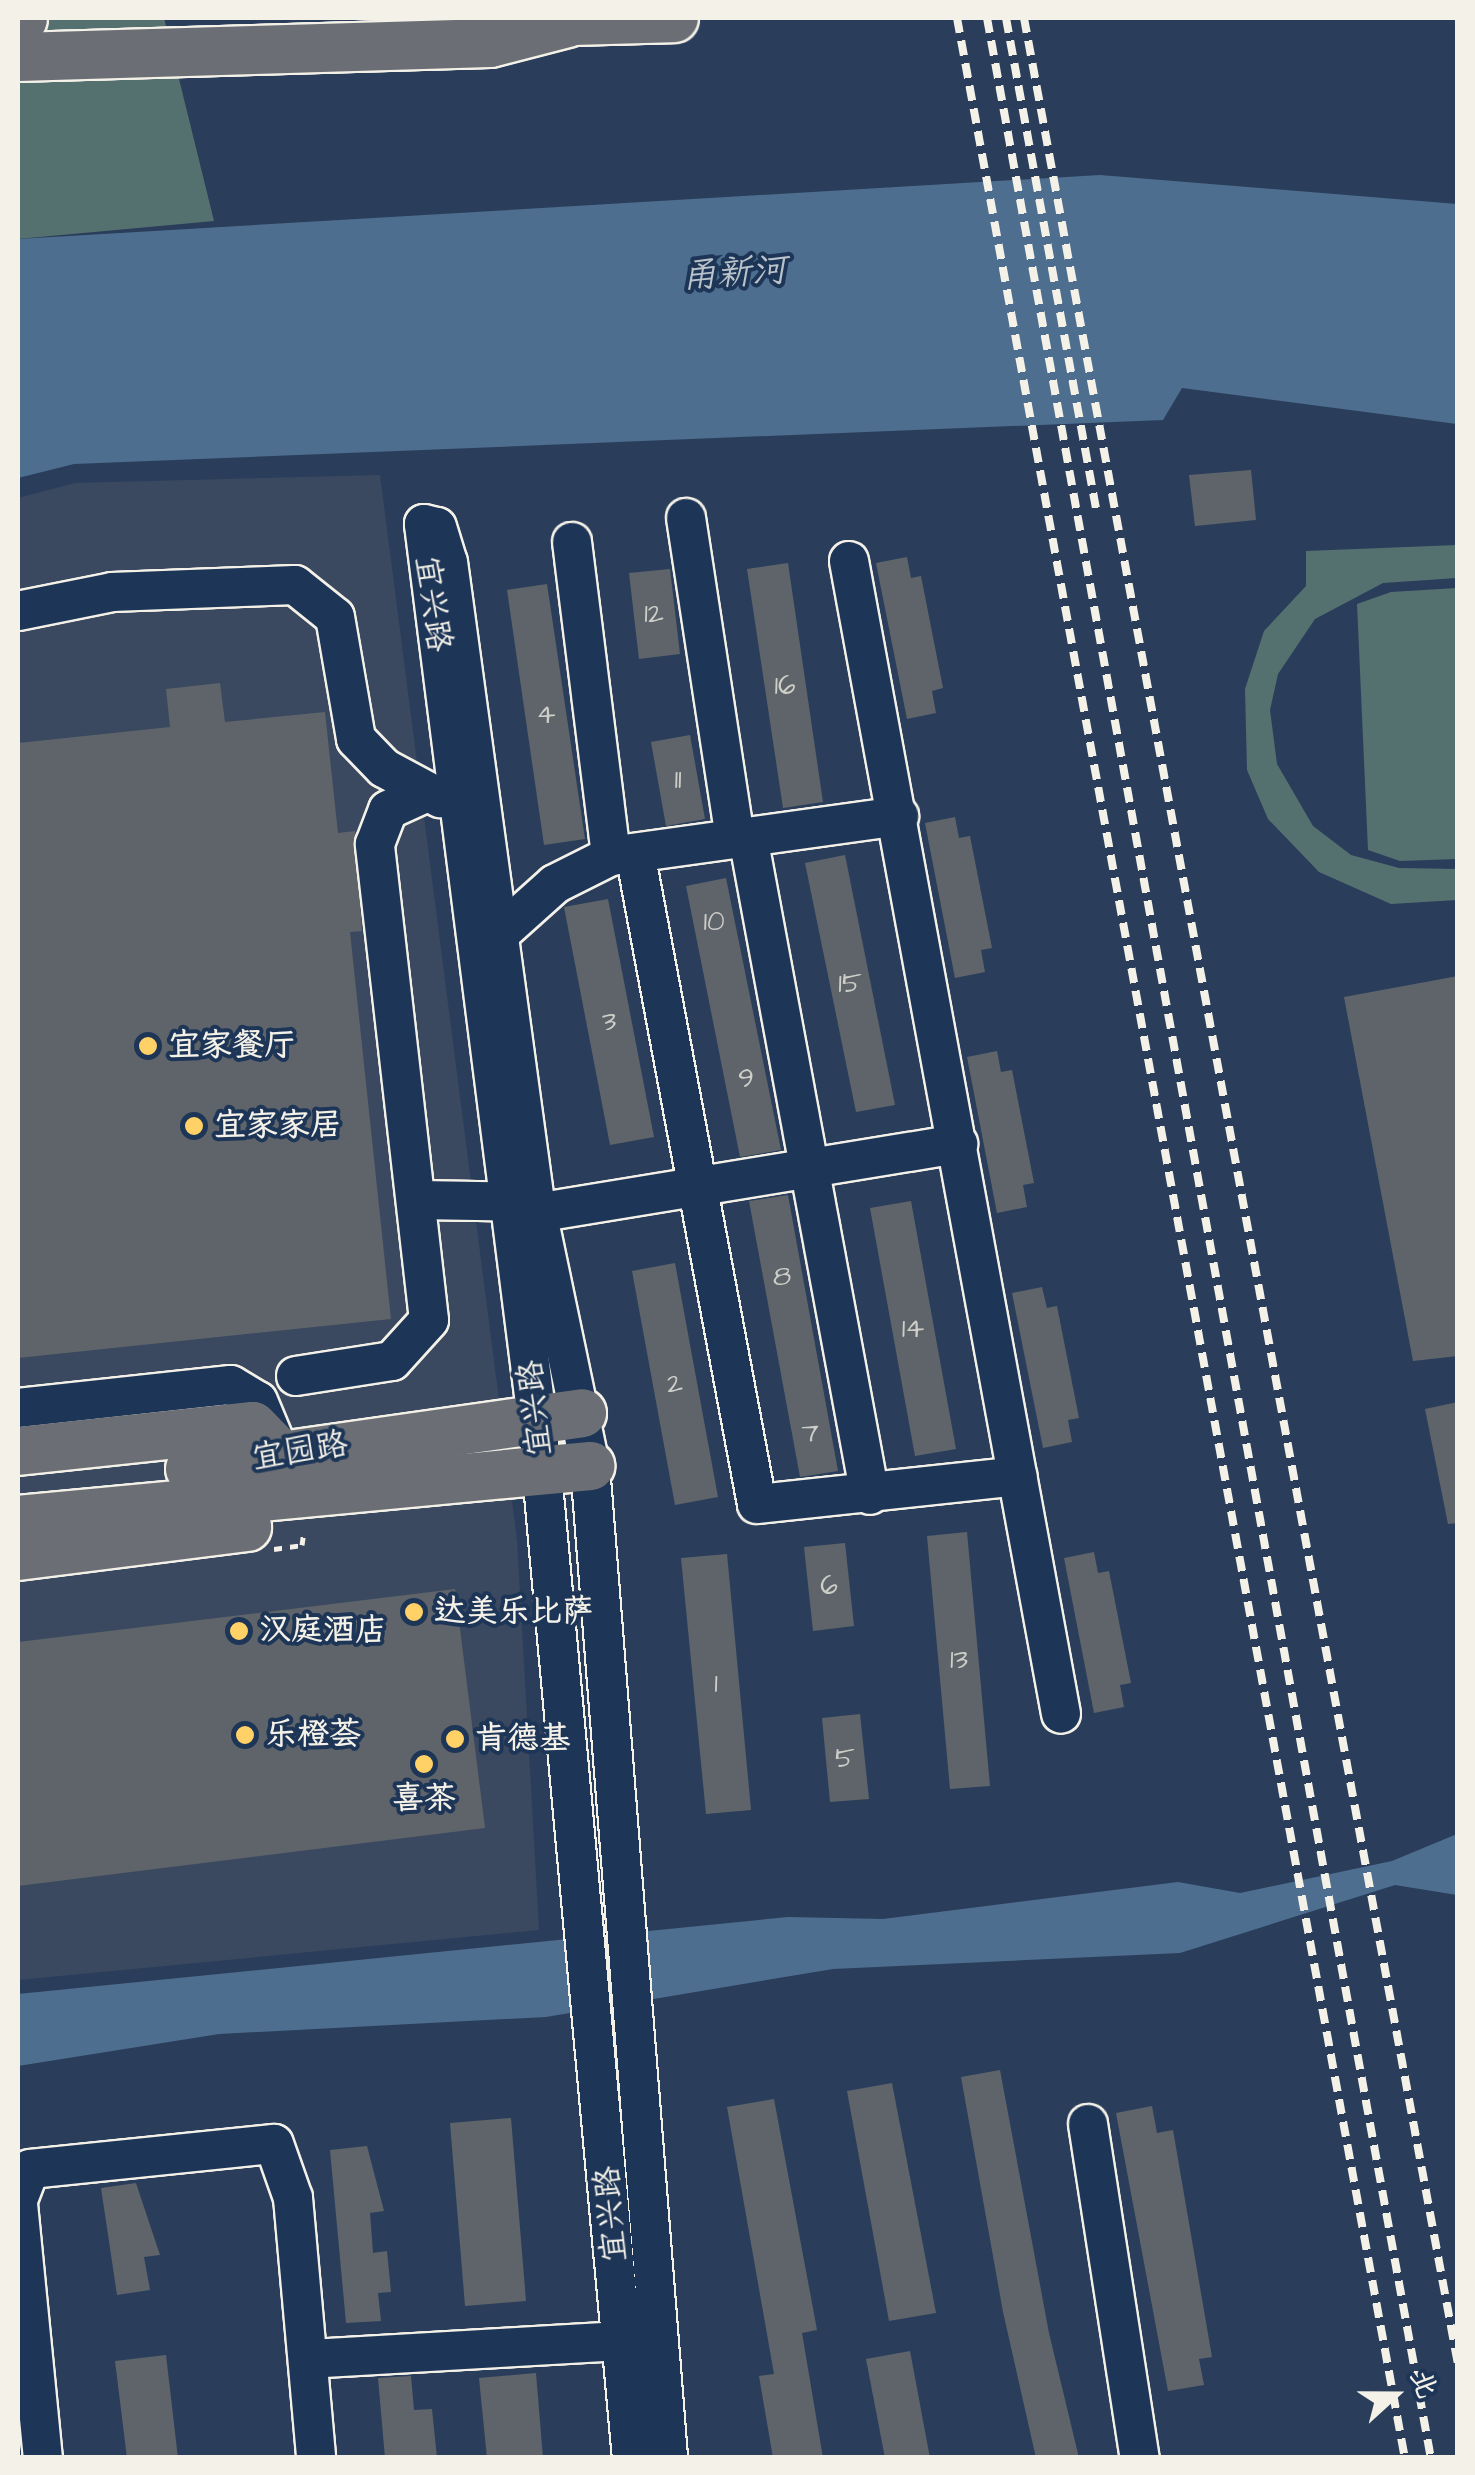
<!DOCTYPE html>
<meta charset="utf-8">
<style>
body{margin:0}
#map{position:relative;width:1475px;height:2475px;overflow:hidden;background:#2a3e5b;font-family:"Architects Daughter","LXGW WenKai TC",sans-serif}
div>[style]{position:absolute}
.built>*{inset:0;background:#3a4960}
.green>*{inset:0;background:#547170}
.water>*{inset:0;background:#4e6e8f}
.building>*{inset:0;background:#5e646a}
.path>*{height:5px;margin-top:-2.5px;transform-origin:0;background:repeating-linear-gradient(90deg,#f4f1e8 0 8px,transparent 0 16px)}
.roads{filter:drop-shadow(2px 0 #f4f1e8) drop-shadow(-2px 0 #f4f1e8) drop-shadow(0 2px #f4f1e8) drop-shadow(0 -2px #f4f1e8)}
.minor>*{height:38px;margin:-19px;padding:0 19px;transform-origin:19px;border-radius:19px;background:#1d3557}
.major>*{height:48px;margin:-24px;padding:0 24px;transform-origin:24px;border-radius:24px;background:#6b6f75}
.highway>*{height:55px;margin:-27.5px;padding:0 27.5px;transform-origin:27.5px;border-radius:27.5px;background:#6b6f75}
.rail>*{height:8px;margin-top:-4px;transform-origin:0;background:repeating-linear-gradient(90deg,#f4f1e8 0 15px,transparent 0 23px)}
.dots>*{width:28px;height:28px;translate:-50% -50%;box-sizing:border-box;border:5px solid #1d3557;border-radius:50%}
span{translate:-50% -50%;white-space:nowrap;text-align:center;line-height:1.15;-webkit-text-stroke:8px #1d3557;paint-order:stroke}
.number-label{font-size:28px;color:#cecec8}
.number-label span{-webkit-text-stroke-width:0}
.street-label{font-size:32px;color:#f4f1e8}
.poi-label{font-size:32px;color:#f4f1e8;font-weight:700}
.left{translate:0 -50%;text-align:left}
.water-label{font-size:35px;color:#bac3c9;font-style:italic}
.frame{position:absolute;inset:0;border:20px solid #f4f1e8;pointer-events:none}
.north{position:absolute;left:1345px;top:2345px;width:100px;height:100px;-webkit-text-stroke:8px #1d3557;paint-order:stroke;rotate:69deg;font-size:28px;font-weight:700;line-height:40px;text-align:center;color:#f4f1e8}
.north::after{content:'';display:block;margin:auto;width:35px;height:45px;background:#f4f1e8;clip-path:polygon(50% 0,100% 100%,50% 72%,0 100%)}
</style>
<div id="map">
<div class="built">
<div style="clip-path:polygon(380px 475px,517px 1540px,539px 1930px,18px 1980px,18px 498px,75px 483px)"></div>
</div>
<div class="green">
<div style="clip-path:polygon(18px 18px,164px 18px,214px 221px,18px 239px)"></div>
<div style="clip-path:polygon(1457px 545px,1457px 578px,1383px 583px,1315px 619px,1278px 674px,1270px 710px,1277px 764px,1313px 826px,1351px 855px,1399px 868px,1457px 869px,1457px 900px,1391px 904px,1319px 872px,1268px 819px,1247px 770px,1245px 689px,1264px 631px,1306px 586px,1306px 551px)"></div>
<div style="clip-path:polygon(1457px 588px,1457px 859px,1400px 861px,1368px 850px,1357px 604px,1391px 592px)"></div>
</div>
<div class="water">
<div style="clip-path:polygon(1100px 175px,1457px 204px,1457px 424px,1182px 388px,1163px 420px,74px 464px,18px 478px,18px 239px)"></div>
<div style="clip-path:polygon(1457px 1834px,1457px 1895px,1395px 1885px,1180px 1953px,833px 1969px,546px 2017px,219px 2034px,18px 2066px,18px 1994px,788px 1917px,883px 1919px,1178px 1882px,1240px 1893px,1392px 1861px)"></div>
</div>
<div class="building">
<div style="clip-path:polygon(1251px 470px,1256px 520px,1195px 526px,1189px 475px)"></div>
<div style="clip-path:polygon(907px 557px,911px 578px,921px 576px,943px 688px,932px 691px,936px 713px,907px 719px,876px 563px)"></div>
<div style="clip-path:polygon(788px 563px,823px 802px,783px 808px,747px 569px)"></div>
<div style="clip-path:polygon(670px 569px,680px 654px,639px 659px,629px 573px)"></div>
<div style="clip-path:polygon(547px 584px,585px 839px,544px 845px,507px 590px)"></div>
<div style="clip-path:polygon(220px 683px,225px 722px,325px 712px,338px 833px,355px 831px,362px 931px,350px 932px,391px 1319px,18px 1358px,18px 743px,170px 727px,166px 689px)"></div>
<div style="clip-path:polygon(690px 735px,705px 819px,666px 826px,651px 742px)"></div>
<div style="clip-path:polygon(955px 817px,959px 838px,970px 836px,992px 948px,981px 950px,985px 972px,955px 978px,925px 823px)"></div>
<div style="clip-path:polygon(845px 855px,895px 1105px,856px 1112px,805px 863px)"></div>
<div style="clip-path:polygon(726px 878px,781px 1150px,740px 1157px,686px 886px)"></div>
<div style="clip-path:polygon(608px 899px,654px 1137px,610px 1145px,564px 907px)"></div>
<div style="clip-path:polygon(1458px 976px,1458px 1356px,1413px 1361px,1344px 997px)"></div>
<div style="clip-path:polygon(997px 1051px,1001px 1072px,1012px 1070px,1034px 1183px,1023px 1185px,1027px 1207px,997px 1213px,967px 1057px)"></div>
<div style="clip-path:polygon(788px 1195px,838px 1471px,800px 1477px,749px 1201px)"></div>
<div style="clip-path:polygon(911px 1201px,956px 1449px,915px 1456px,870px 1208px)"></div>
<div style="clip-path:polygon(675px 1263px,718px 1497px,675px 1505px,632px 1271px)"></div>
<div style="clip-path:polygon(1042px 1287px,1047px 1308px,1057px 1306px,1079px 1418px,1068px 1420px,1072px 1442px,1043px 1448px,1012px 1293px)"></div>
<div style="clip-path:polygon(1458px 1402px,1458px 1523px,1448px 1524px,1425px 1409px)"></div>
<div style="clip-path:polygon(967px 1532px,990px 1786px,950px 1789px,927px 1536px)"></div>
<div style="clip-path:polygon(845px 1543px,854px 1626px,813px 1631px,804px 1547px)"></div>
<div style="clip-path:polygon(1094px 1552px,1098px 1573px,1109px 1571px,1131px 1683px,1120px 1685px,1124px 1707px,1094px 1713px,1064px 1558px)"></div>
<div style="clip-path:polygon(727px 1554px,751px 1810px,706px 1814px,681px 1558px)"></div>
<div style="clip-path:polygon(455px 1589px,485px 1828px,18px 1886px,18px 1642px)"></div>
<div style="clip-path:polygon(860px 1714px,869px 1799px,830px 1802px,822px 1718px)"></div>
<div style="clip-path:polygon(1000px 2070px,1049px 2333px,1079px 2458px,1036px 2458px,1003px 2312px,961px 2077px)"></div>
<div style="clip-path:polygon(892px 2083px,936px 2313px,889px 2321px,847px 2091px)"></div>
<div style="clip-path:polygon(774px 2099px,817px 2330px,802px 2333px,823px 2458px,773px 2458px,759px 2376px,774px 2374px,727px 2107px)"></div>
<div style="clip-path:polygon(1152px 2106px,1157px 2133px,1173px 2130px,1212px 2357px,1199px 2359px,1204px 2385px,1168px 2391px,1116px 2113px)"></div>
<div style="clip-path:polygon(511px 2118px,526px 2301px,465px 2306px,450px 2123px)"></div>
<div style="clip-path:polygon(367px 2146px,384px 2211px,370px 2213px,373px 2253px,387px 2251px,391px 2292px,378px 2293px,381px 2321px,346px 2323px,330px 2150px)"></div>
<div style="clip-path:polygon(136px 2183px,160px 2255px,144px 2257px,150px 2290px,117px 2295px,101px 2188px)"></div>
<div style="clip-path:polygon(910px 2351px,930px 2458px,885px 2458px,866px 2359px)"></div>
<div style="clip-path:polygon(166px 2355px,178px 2458px,127px 2458px,115px 2361px)"></div>
<div style="clip-path:polygon(536px 2373px,543px 2458px,487px 2458px,479px 2378px)"></div>
<div style="clip-path:polygon(411px 2376px,414px 2410px,432px 2409px,437px 2458px,385px 2458px,378px 2378px)"></div>
</div>
<div class="path">
<div style="left:274px;top:1549px;width:28px;rotate:-8deg"></div>
<div style="left:302px;top:1545px;width:15px;rotate:-82deg"></div>
</div>
<div class="roads">
<div class="minor">
<div style="left:686px;top:518px;width:325px;rotate:81.3deg"></div>
<div style="left:572px;top:542px;width:316px;rotate:82.9deg"></div>
<div style="left:849px;top:561px;width:1172px;rotate:79.58deg"></div>
<div style="left:18px;top:611px;width:96px;rotate:-11.4deg"></div>
<div style="left:112px;top:592px;width:183px;rotate:-2.2deg"></div>
<div style="left:295px;top:585px;width:51px;rotate:38.7deg"></div>
<div style="left:335px;top:617px;width:124px;rotate:80.2deg"></div>
<div style="left:356px;top:739px;width:40px;rotate:46deg"></div>
<div style="left:384px;top:768px;width:64px;rotate:28.2deg"></div>
<div style="left:748px;top:837px;width:669px;rotate:79.5deg"></div>
<div style="left:635px;top:853px;width:662px;rotate:79.39deg"></div>
<div style="left:757px;top:1504px;width:262px;rotate:-6.1deg"></div>
<div style="left:496px;top:937px;width:79px;rotate:-41.9deg"></div>
<div style="left:555px;top:884px;width:63px;rotate:-26.6deg"></div>
<div style="left:611px;top:856px;width:291px;rotate:-7.9deg"></div>
<div style="left:419px;top:1200px;width:116px;rotate:1deg"></div>
<div style="left:536px;top:1213px;width:428px;rotate:-9.3deg"></div>
<div style="left:296px;top:1376px;width:97px;rotate:-8.9deg"></div>
<div style="left:392px;top:1361px;width:55px;rotate:-47.9deg"></div>
<div style="left:429px;top:1320px;width:479px;rotate:-96.5deg"></div>
<div style="left:375px;top:844px;width:36px;rotate:-69deg"></div>
<div style="left:388px;top:810px;width:41px;rotate:-24.7deg"></div>
<div style="left:18px;top:1408px;width:214px;rotate:-6.2deg"></div>
<div style="left:231px;top:1385px;width:31px;rotate:31deg"></div>
<div style="left:258px;top:1401px;width:52px;rotate:67.4deg"></div>
<div style="left:1088px;top:2124px;width:338px;rotate:81.2deg"></div>
<div style="left:18px;top:2200px;width:33px;rotate:-69deg"></div>
<div style="left:30px;top:2169px;width:245px;rotate:-5.9deg"></div>
<div style="left:274px;top:2144px;width:57px;rotate:70.6deg"></div>
<div style="left:293px;top:2198px;width:261px;rotate:84.9deg"></div>
<div style="left:18px;top:2204px;width:255px;rotate:84.4deg"></div>
<div style="left:308px;top:2359px;width:316px;rotate:-3.3deg"></div>
<div style="left:632px;top:2458px;width:1043px;rotate:-95.22deg"></div>
<div style="left:537px;top:1419px;width:902px;rotate:-97.2deg"></div>
<div style="left:424px;top:524px;width:13px;rotate:13deg"></div>
<div style="left:437px;top:527px;width:37px;rotate:73deg"></div>
<div style="left:448px;top:562px;width:646px;rotate:82.26deg"></div>
<div style="left:535px;top:1202px;width:270px;rotate:78.2deg"></div>
<div style="left:590px;top:1466px;width:995px;rotate:85.5deg"></div>
</div>
<div class="major">
<div style="left:535px;top:22px;width:139px;rotate:-1.6deg"></div>
<div style="left:18px;top:57px;width:472px;rotate:-1.7deg"></div>
<div style="left:490px;top:43px;width:81px;rotate:-14.4deg"></div>
<div style="left:18px;top:1451px;width:236px;rotate:-6.1deg"></div>
<div style="left:253px;top:1426px;width:40px;rotate:46deg"></div>
<div style="left:190px;top:1469px;width:396px;rotate:-8.1deg"></div>
<div style="left:18px;top:1520px;width:575px;rotate:-5.39deg"></div>
<div style="left:18px;top:1556px;width:231px;rotate:-7.2deg"></div>
</div>
<div class="highway">
<div style="left:18px;top:18px;width:1px"></div>
</div>
</div>
<div class="rail">
<div style="left:957px;top:18px;width:2481px;rotate:79.6deg"></div>
<div style="left:987px;top:18px;width:2480px;rotate:79.69deg"></div>
<div style="left:1006px;top:18px;width:504px;rotate:79.6deg"></div>
<div style="left:1024px;top:18px;width:2387px;rotate:79.52deg"></div>
</div>
<div class="dots">
<div style="left:148px;top:1046px;background:#ffd166"></div>
<div style="left:194px;top:1126px;background:#ffd166"></div>
<div style="left:414px;top:1612px;background:#ffd166"></div>
<div style="left:239px;top:1631px;background:#ffd166"></div>
<div style="left:245px;top:1735px;background:#ffd166"></div>
<div style="left:455px;top:1739px;background:#ffd166"></div>
<div style="left:424px;top:1764px;background:#ffd166"></div>
</div>
<div class="number-label">
<span style="left:654px;top:614px">12</span>
<span style="left:785px;top:686px">16</span>
<span style="left:546px;top:715px">4</span>
<span style="left:678px;top:780px">11</span>
<span style="left:714px;top:922px">10</span>
<span style="left:850px;top:984px">15</span>
<span style="left:609px;top:1022px">3</span>
<span style="left:746px;top:1079px">9</span>
<span style="left:782px;top:1277px">8</span>
<span style="left:913px;top:1329px">14</span>
<span style="left:675px;top:1384px">2</span>
<span style="left:810px;top:1434px">7</span>
<span style="left:829px;top:1586px">6</span>
<span style="left:959px;top:1660px">13</span>
<span style="left:716px;top:1684px">1</span>
<span style="left:845px;top:1759px">5</span>
</div>
<div class="street-label">
<span style="left:432px;top:604px;rotate:82deg">宜兴路</span>
<span style="left:536px;top:1408px;rotate:-96deg">宜兴路</span>
<span style="left:300px;top:1452px;rotate:-9deg">宜园路</span>
<span style="left:612px;top:2214px;rotate:-95deg">宜兴路</span>
</div>
<div class="poi-label">
<span class="left" style="left:168px;top:1046px">宜家餐厅</span>
<span class="left" style="left:214px;top:1126px">宜家家居</span>
<span class="left" style="left:434px;top:1612px">达美乐比萨</span>
<span class="left" style="left:259px;top:1631px">汉庭酒店</span>
<span class="left" style="left:265px;top:1735px">乐橙荟</span>
<span class="left" style="left:475px;top:1739px">肯德基</span>
<span style="left:424px;top:1799px">喜茶</span>
</div>
<div class="water-label">
<span style="left:734px;top:274px;rotate:-4deg">甬新河</span>
</div>
<div class="frame"></div>
<div class="north">北</div>
</div>
